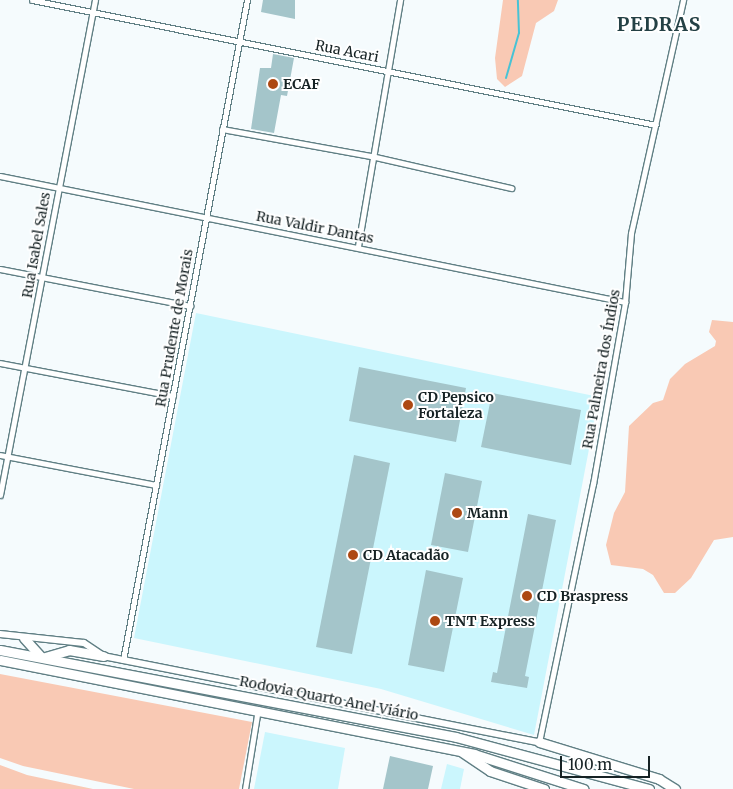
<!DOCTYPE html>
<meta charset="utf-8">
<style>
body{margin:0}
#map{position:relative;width:733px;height:789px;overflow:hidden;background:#f5fbfd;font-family:Merriweather,serif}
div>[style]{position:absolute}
.built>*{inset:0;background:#cbf6fd}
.green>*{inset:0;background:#f9c9b4}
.stream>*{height:2px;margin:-1px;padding:0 1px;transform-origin:1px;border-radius:1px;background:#48c3d5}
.building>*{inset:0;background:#a4c5ca}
.roads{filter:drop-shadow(1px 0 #607f84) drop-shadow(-1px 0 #607f84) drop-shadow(0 1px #607f84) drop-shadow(0 -1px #607f84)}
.minor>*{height:5px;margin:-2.5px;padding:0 2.5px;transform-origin:2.5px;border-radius:2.5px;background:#fff}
.tertiary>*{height:6px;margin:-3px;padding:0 3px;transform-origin:3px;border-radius:3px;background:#fff}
.primary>*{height:9px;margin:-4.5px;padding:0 4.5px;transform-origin:4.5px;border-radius:4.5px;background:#fff}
.trunk>*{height:9px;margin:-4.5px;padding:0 4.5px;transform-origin:4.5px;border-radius:4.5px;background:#fff}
.dots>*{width:14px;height:14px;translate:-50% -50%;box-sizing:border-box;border:2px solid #fff;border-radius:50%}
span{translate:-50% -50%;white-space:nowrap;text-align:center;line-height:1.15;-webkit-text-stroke:4px #fff;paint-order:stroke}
.street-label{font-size:14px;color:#162224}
.poi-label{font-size:14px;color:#162224;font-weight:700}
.left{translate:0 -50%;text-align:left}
.district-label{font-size:19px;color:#244145;font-weight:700;letter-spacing:1px}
.scale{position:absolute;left:560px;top:756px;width:90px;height:22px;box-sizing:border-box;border:2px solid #162224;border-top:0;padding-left:6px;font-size:15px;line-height:18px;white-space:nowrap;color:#162224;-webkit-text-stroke:4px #fff;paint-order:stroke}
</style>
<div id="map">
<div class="built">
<div style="clip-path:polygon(196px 313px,599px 397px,534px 735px,381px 689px,134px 638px)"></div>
<div style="clip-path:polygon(265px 732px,345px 748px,338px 789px,254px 789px)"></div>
<div style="clip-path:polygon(447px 764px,464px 769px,460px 789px,441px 789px)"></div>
</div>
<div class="green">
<div style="clip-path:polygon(503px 0,558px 0,554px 11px,536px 23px,522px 76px,505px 87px,497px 79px,495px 58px)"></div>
<div style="clip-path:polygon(712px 320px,733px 322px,733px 537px,714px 540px,691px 578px,675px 593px,664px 593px,653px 575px,643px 569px,611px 565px,606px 545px,614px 513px,625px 492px,629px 426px,653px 403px,663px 400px,670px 379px,685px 364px,715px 346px,716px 341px,709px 332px)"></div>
<div style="clip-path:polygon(0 674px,252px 722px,239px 789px,134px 789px,23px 766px,0 758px)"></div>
<div style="clip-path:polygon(0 765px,27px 775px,93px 789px,0 789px)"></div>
</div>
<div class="stream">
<div style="left:506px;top:78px;width:47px;rotate:-73.9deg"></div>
<div style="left:519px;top:33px;width:33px;rotate:-92deg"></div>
</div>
<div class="building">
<div style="clip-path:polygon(263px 0,295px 0,295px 19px,261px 12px)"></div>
<div style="clip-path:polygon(273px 54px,294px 58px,287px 96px,281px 95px,274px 133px,251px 129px,260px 68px,271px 68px)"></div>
<div style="clip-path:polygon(359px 367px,466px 388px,456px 442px,349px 421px)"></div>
<div style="clip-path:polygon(492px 393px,581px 410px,571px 465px,481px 447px)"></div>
<div style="clip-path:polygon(354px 455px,390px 463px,352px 654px,316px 647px)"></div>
<div style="clip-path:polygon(445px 473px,482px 481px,468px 552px,431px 545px)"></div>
<div style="clip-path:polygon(528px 514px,556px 520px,525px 676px,529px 677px,527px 688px,491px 682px,493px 672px,497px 673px)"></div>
<div style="clip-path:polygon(426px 570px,463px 578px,444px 672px,408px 665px)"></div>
<div style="clip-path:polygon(390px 756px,433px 766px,428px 789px,383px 789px)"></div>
</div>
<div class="roads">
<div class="minor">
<div style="left:32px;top:0;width:636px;rotate:11.33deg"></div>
<div style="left:222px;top:129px;width:151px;rotate:10.3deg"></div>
<div style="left:371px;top:156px;width:144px;rotate:12.9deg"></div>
<div style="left:0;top:176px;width:638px;rotate:11.4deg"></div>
<div style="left:358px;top:246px;width:250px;rotate:-80.3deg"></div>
<div style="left:0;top:269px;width:194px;rotate:11deg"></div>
<div style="left:0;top:363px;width:176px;rotate:10.8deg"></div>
<div style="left:0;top:455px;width:159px;rotate:10.9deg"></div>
<div style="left:0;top:495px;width:504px;rotate:-79.14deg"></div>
<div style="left:123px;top:660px;width:672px;rotate:-79.36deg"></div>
<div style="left:539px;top:742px;width:264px;rotate:-78.2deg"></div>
<div style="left:593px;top:484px;width:185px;rotate:-80deg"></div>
<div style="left:625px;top:302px;width:69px;rotate:-85deg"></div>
<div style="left:631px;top:233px;width:239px;rotate:-77.4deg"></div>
<div style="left:245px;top:789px;width:81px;rotate:-80.8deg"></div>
</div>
<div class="tertiary">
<div style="left:0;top:634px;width:84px;rotate:6.1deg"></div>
<div style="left:84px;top:643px;width:23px;rotate:34deg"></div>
<div style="left:103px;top:656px;width:444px;rotate:11.2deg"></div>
</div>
<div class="primary">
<div style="left:462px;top:752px;width:34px;rotate:34deg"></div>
<div style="left:490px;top:771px;width:57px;rotate:18.4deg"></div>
</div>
<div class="trunk">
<div style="left:24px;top:638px;width:25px;rotate:48deg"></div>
<div style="left:0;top:650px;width:464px;rotate:10.8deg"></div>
<div style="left:456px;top:737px;width:200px;rotate:15.1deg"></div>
<div style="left:45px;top:657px;width:25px;rotate:-16deg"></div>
<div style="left:69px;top:650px;width:35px;rotate:10deg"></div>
<div style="left:0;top:660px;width:483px;rotate:11.2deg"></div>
<div style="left:474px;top:754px;width:115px;rotate:17.7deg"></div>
<div style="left:539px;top:742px;width:126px;rotate:17.1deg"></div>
<div style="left:659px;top:779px;width:19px;rotate:32deg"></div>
</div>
</div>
<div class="dots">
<div style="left:273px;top:84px;background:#ad4913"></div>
<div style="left:408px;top:405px;background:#ad4913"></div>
<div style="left:457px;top:513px;background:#ad4913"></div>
<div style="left:353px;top:555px;background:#ad4913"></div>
<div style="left:527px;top:596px;background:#ad4913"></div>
<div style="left:435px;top:621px;background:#ad4913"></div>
</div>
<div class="street-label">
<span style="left:347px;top:51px;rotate:11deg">Rua Acari</span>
<span style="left:315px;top:227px;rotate:11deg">Rua Valdir Dantas</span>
<span style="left:36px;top:245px;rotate:-80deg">Rua Isabel Sales</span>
<span style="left:174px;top:328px;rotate:-80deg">Rua Prudente de Morais</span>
<span style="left:601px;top:369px;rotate:-80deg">Rua Palmeira dos Índios</span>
<span style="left:329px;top:698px;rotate:11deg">Rodovia Quarto Anel Viário</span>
</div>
<div class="poi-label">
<span class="left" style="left:283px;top:84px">ECAF</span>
<span class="left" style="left:418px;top:405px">CD Pepsico<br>Fortaleza</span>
<span class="left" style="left:467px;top:513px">Mann</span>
<span class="left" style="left:363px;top:555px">CD Atacadão</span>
<span class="left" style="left:537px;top:596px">CD Braspress</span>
<span class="left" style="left:445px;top:621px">TNT Express</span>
</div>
<div class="district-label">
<span style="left:659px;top:25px">PEDRAS</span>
</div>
<div class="scale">100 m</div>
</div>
